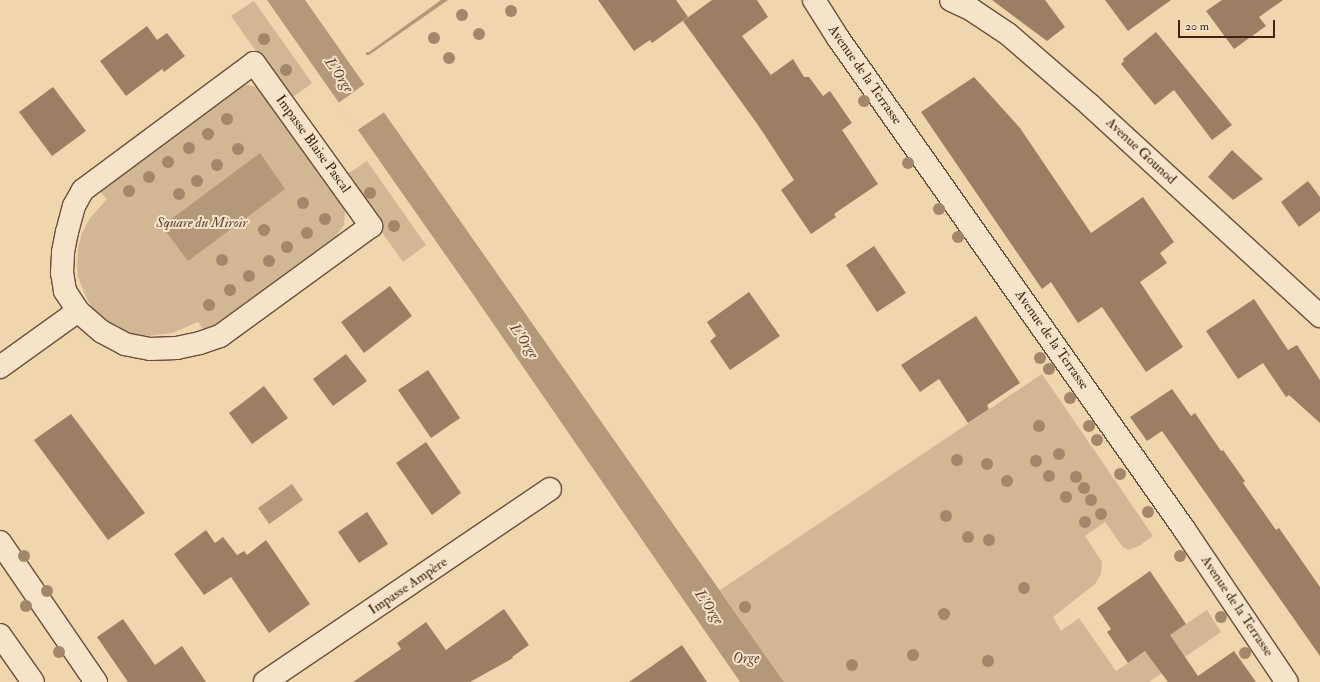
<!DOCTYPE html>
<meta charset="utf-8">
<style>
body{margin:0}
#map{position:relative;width:1320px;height:682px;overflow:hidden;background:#efd6ad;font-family:"IM FELL Double Pica",serif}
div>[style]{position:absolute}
.green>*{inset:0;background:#d1b793}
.water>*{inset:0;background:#b39879}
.pier>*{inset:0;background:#efd6ad}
.building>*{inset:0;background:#9b7f64}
.roads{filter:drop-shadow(1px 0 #6b4e3b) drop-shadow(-1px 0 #6b4e3b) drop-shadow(0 1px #6b4e3b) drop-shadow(0 -1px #6b4e3b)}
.minor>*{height:22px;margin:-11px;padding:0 11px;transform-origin:11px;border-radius:11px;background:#f5e4ca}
.trees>*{width:12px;height:12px;margin:-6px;border-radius:50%;background:#a3876a}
span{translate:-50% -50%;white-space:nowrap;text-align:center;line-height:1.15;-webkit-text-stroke:4px #f5e4ca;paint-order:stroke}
.street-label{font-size:14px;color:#3f2115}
.park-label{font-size:14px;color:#644634;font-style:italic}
.water-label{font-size:15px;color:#624533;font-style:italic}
.scale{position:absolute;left:1178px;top:20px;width:97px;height:18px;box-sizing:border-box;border:2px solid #3f2115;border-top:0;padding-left:5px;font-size:12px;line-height:14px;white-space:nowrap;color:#3f2115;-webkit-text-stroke:3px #f5e4ca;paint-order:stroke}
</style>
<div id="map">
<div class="green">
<div style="clip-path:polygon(254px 1px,312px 83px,290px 99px,231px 16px)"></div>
<div style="clip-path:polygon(248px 85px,259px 87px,345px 208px,344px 225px,337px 235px,205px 332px,198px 322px,172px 333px,147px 336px,134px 334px,110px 324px,92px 307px,87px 299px,78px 277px,77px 266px,78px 248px,82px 233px,90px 218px,107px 199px,98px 189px,240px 86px)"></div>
<div style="clip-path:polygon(367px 161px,426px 245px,403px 262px,343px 177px)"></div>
<div style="clip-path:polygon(1042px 374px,1153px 536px,1139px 546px,1128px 550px,1122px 546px,1105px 522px,1085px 536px,1102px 562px,1101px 574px,1095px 584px,1053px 617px,1061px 631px,1079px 618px,1116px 671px,1207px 610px,1221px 632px,1149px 682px,784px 682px,720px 590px)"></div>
</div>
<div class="water">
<div style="clip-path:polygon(267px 0,305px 0,784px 682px,740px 682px,468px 287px)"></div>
<div style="clip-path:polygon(441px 0,448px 0,369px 55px,366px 55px,366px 52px,369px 52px)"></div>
<div style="clip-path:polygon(260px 153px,285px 189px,188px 261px,162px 226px)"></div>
<div style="clip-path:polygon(292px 484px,303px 500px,269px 524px,258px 508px)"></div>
</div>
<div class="pier">
<div style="clip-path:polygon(366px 83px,386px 111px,356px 131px,337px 104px)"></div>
</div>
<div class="building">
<div style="clip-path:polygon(598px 0,676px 0,688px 17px,652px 43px,650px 40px,634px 51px)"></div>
<div style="clip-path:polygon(712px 0,757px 0,768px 17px,742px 36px,771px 75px,793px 59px,804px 77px,809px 77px,823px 96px,830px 91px,852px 123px,842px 130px,878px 184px,834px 214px,836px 217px,811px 234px,781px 190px,794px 180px,758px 125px,683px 21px)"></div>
<div style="clip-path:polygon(992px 0,1045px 0,1065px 27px,1047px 41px)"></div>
<div style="clip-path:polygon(1105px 0,1171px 0,1128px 31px)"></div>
<div style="clip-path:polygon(1222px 0,1283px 0,1259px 17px,1266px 26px,1234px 49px,1206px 11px)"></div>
<div style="clip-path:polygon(147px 26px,157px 40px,167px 33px,185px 56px,164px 72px,162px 69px,126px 96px,100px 61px)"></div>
<div style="clip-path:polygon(1156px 32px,1232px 125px,1212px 140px,1174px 90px,1155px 105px,1121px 64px,1124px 61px,1123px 59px)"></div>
<div style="clip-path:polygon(974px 77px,1020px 128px,1091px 233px,1143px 197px,1174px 242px,1160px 253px,1167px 263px,1140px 282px,1183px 347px,1146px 372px,1102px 307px,1078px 323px,1051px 282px,1042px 289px,921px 112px)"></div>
<div style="clip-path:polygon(53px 87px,86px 131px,52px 156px,19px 112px)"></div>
<div style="clip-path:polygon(1232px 150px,1263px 179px,1233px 200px,1208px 177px)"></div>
<div style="clip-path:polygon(1308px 181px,1320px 197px,1320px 211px,1299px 227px,1281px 202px)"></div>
<div style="clip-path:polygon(874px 246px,906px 293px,877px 312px,846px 265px)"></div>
<div style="clip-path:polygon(390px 286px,412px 316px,364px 353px,341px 322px)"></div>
<div style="clip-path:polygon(749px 292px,780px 336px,730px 370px,710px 341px,716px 336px,707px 322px)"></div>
<div style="clip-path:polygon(1254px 299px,1288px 350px,1297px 345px,1320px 380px,1320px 423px,1289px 395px,1286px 397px,1263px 363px,1238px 379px,1206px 331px)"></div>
<div style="clip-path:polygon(976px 316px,1020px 383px,987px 405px,989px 409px,968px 423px,939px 379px,920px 392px,901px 365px)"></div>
<div style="clip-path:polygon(346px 354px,367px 381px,333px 406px,313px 379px)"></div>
<div style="clip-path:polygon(428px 370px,460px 418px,431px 438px,398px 390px)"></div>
<div style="clip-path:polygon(264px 386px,288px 418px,252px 444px,229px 413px)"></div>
<div style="clip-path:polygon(1172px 389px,1191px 416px,1195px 413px,1221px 451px,1223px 450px,1245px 481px,1243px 483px,1276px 530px,1279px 528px,1320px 587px,1320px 656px,1162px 431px,1147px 441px,1130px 417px)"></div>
<div style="clip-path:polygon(71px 414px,145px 513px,108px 540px,34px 440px)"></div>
<div style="clip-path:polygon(426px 442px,461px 493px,432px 515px,396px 463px)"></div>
<div style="clip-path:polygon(367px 512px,388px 544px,359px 563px,338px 532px)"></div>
<div style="clip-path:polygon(206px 530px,215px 543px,223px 537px,237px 555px,244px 551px,247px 555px,266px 540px,310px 604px,269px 633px,231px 577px,204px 595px,174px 554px)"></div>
<div style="clip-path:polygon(1150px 571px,1186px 624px,1170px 635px,1198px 676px,1234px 651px,1256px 682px,1168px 682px,1145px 651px,1128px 663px,1107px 632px,1111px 629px,1097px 608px)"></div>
<div style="clip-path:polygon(504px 609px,529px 645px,512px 657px,513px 658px,470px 682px,353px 682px,401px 649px,397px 643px,426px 622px,446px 650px)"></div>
<div style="clip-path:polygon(123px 619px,155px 665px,182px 646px,206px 682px,128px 682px,97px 637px)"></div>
<div style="clip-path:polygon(682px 645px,707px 682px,629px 682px)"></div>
</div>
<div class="roads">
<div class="minor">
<div style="left:814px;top:0;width:45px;rotate:57.7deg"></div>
<div style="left:838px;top:38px;width:601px;rotate:54.83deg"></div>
<div style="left:1184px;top:529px;width:184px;rotate:56.1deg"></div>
<div style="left:951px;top:0;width:23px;rotate:25deg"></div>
<div style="left:972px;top:10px;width:43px;rotate:33.7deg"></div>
<div style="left:1008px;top:34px;width:110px;rotate:40.9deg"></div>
<div style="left:1091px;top:106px;width:311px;rotate:42.5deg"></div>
<div style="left:254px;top:63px;width:201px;rotate:54.3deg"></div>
<div style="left:371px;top:226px;width:187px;rotate:143.9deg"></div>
<div style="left:220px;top:336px;width:21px;rotate:161deg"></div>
<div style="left:200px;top:343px;width:24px;rotate:168deg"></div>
<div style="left:177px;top:348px;width:27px;rotate:178deg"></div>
<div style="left:150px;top:349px;width:25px;rotate:-169deg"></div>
<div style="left:125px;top:344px;width:26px;rotate:-152deg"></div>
<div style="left:102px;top:332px;width:32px;rotate:-139deg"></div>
<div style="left:78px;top:311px;width:24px;rotate:-123deg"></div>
<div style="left:65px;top:291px;width:18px;rotate:-99deg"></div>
<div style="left:62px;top:273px;width:21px;rotate:-87deg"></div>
<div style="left:63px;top:252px;width:20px;rotate:-79deg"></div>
<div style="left:67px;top:232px;width:27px;rotate:-75deg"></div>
<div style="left:74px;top:206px;width:18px;rotate:-61deg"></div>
<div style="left:83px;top:190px;width:213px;rotate:-36.6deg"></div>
<div style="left:0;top:367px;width:96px;rotate:-35.7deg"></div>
<div style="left:0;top:542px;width:170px;rotate:55.6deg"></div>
<div style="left:0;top:635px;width:57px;rotate:54.9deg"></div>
<div style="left:265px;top:682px;width:344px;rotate:-34.1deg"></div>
</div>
</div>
<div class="trees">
<div style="left:511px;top:11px"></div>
<div style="left:462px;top:15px"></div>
<div style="left:479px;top:34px"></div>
<div style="left:434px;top:38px"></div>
<div style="left:264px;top:39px"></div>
<div style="left:449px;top:58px"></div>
<div style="left:286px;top:70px"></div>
<div style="left:864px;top:101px"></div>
<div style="left:227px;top:119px"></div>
<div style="left:208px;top:134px"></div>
<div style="left:189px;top:148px"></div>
<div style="left:238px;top:149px"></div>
<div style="left:168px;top:162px"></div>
<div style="left:908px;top:163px"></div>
<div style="left:217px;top:165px"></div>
<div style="left:149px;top:177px"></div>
<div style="left:197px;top:181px"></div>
<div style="left:129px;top:191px"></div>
<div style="left:370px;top:193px"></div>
<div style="left:179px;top:194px"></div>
<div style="left:303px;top:203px"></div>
<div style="left:939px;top:209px"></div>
<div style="left:325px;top:219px"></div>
<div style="left:394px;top:226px"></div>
<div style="left:264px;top:230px"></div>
<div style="left:307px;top:233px"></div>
<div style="left:958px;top:237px"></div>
<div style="left:287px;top:247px"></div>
<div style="left:222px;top:260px"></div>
<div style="left:269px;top:261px"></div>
<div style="left:249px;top:276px"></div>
<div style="left:230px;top:290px"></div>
<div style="left:209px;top:305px"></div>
<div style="left:1040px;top:358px"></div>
<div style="left:1049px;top:369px"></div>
<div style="left:1070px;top:398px"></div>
<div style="left:1039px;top:426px"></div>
<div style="left:1089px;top:426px"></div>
<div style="left:1097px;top:440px"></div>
<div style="left:1059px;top:454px"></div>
<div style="left:957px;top:460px"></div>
<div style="left:1036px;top:461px"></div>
<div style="left:987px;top:464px"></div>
<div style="left:1120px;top:474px"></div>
<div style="left:1049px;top:476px"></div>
<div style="left:1076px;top:477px"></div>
<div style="left:1007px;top:481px"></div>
<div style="left:1084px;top:488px"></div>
<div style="left:1066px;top:497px"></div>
<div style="left:1091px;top:500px"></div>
<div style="left:1148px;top:512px"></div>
<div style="left:1101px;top:514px"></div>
<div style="left:946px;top:516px"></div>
<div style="left:1085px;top:522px"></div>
<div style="left:968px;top:537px"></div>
<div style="left:989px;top:540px"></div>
<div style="left:24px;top:556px"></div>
<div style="left:1180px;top:556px"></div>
<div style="left:1024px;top:588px"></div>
<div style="left:47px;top:591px"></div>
<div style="left:26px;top:606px"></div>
<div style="left:745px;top:607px"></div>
<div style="left:944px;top:614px"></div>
<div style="left:1221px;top:617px"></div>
<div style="left:59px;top:652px"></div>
<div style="left:1245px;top:653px"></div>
<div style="left:913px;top:655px"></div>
<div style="left:988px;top:661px"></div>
<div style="left:852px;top:665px"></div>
</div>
<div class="street-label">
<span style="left:865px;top:75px;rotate:55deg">Avenue de la Terrasse</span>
<span style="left:313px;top:144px;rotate:54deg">Impasse Blaise Pascal</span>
<span style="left:1141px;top:151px;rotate:43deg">Avenue Gounod</span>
<span style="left:1052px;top:340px;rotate:55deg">Avenue de la Terrasse</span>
<span style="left:408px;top:586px;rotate:-34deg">Impasse Ampère</span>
<span style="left:1237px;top:606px;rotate:56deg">Avenue de la Terrasse</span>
</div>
<div class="park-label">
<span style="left:202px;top:223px">Square du Miroir</span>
</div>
<div class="water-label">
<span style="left:339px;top:75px;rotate:55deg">L'Orge</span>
<span style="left:524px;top:341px;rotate:55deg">L'Orge</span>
<span style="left:709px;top:607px;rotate:55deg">L'Orge</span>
<span style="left:746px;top:659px">Orge</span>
</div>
<div class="scale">20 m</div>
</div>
